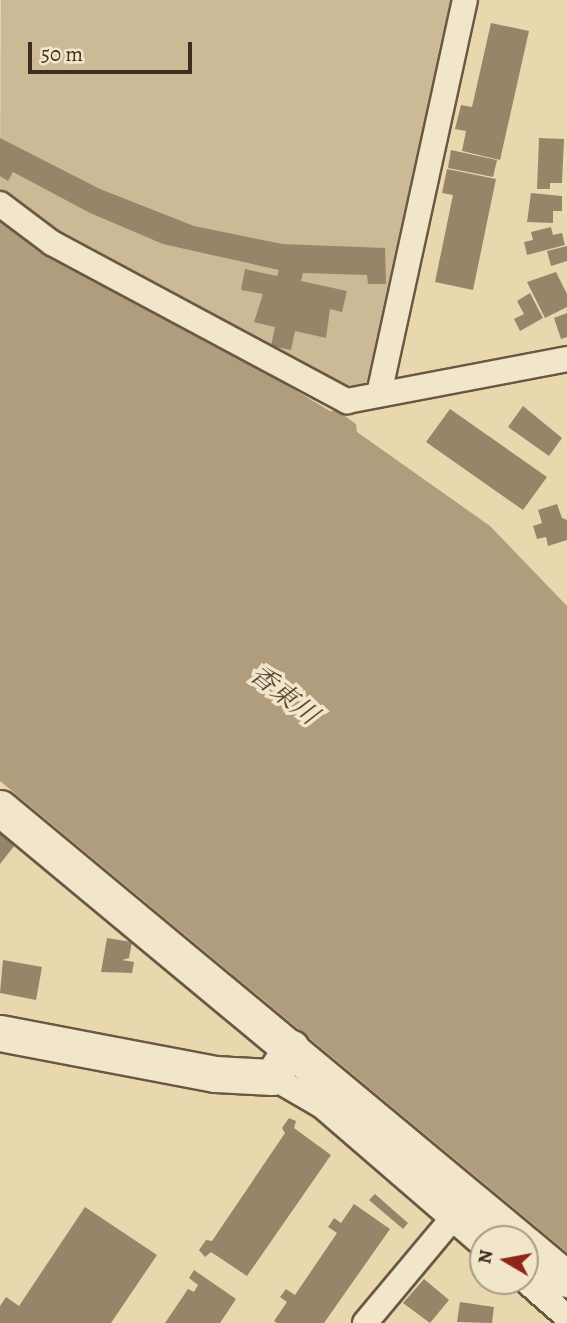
<!DOCTYPE html>
<meta charset="utf-8">
<style>
body{margin:0}
#map{position:relative;width:567px;height:1323px;overflow:hidden;background:#e9d7ae;font-family:Alegreya,"Noto Serif JP",serif}
div>[style]{position:absolute}
.green>*{inset:0;background:#ccba96}
.water>*{inset:0;background:#af9d7e}
.building>*{inset:0;background:#97856a}
.roads{filter:drop-shadow(2px 0 #6a5844) drop-shadow(-2px 0 #6a5844) drop-shadow(0 2px #6a5844) drop-shadow(0 -2px #6a5844)}
.street>*{height:24px;margin:-12px;padding:0 12px;transform-origin:12px;border-radius:12px;background:#f1e5ca}
.secondary>*{height:35px;margin:-17.5px;padding:0 17.5px;transform-origin:17.5px;border-radius:17.5px;background:#f1e5ca}
span{translate:-50% -50%;white-space:nowrap;text-align:center;line-height:1.15;-webkit-text-stroke:7px #f1e5ca;paint-order:stroke}
.water-label{font-size:26px;color:#5b4938;font-style:italic}
.north{position:absolute;left:469px;top:1225px;width:70px;height:70px;box-sizing:border-box;background:#f1e5ca;border:2px solid #aa9b86;border-radius:50%;rotate:280deg;font-size:19px;font-weight:700;line-height:28px;text-align:center;color:#3f2d20}
.north::after{content:'';display:block;margin:auto;width:24px;height:32px;background:#8f2418;clip-path:polygon(50% 0,100% 100%,50% 72%,0 100%)}
.scale{position:absolute;left:28px;top:42px;width:164px;height:32px;box-sizing:border-box;border:4px solid #3f2d20;border-top:0;padding-left:9px;font-size:21px;line-height:24px;white-space:nowrap;color:#3f2d20;-webkit-text-stroke:5px #f1e5ca;paint-order:stroke}
</style>
<div id="map">
<div class="green">
<div style="clip-path:polygon(1px 0,455px 0,371px 377px,361px 387px,347px 393px,54px 234px,0 193px)"></div>
</div>
<div class="water">
<div style="clip-path:polygon(0 214px,330px 411px,338px 411px,356px 424px,357px 432px,490px 526px,567px 606px,567px 1252px,0 781px)"></div>
</div>
<div class="building">
<div style="clip-path:polygon(491px 23px,529px 31px,500px 160px,462px 151px,466px 131px,455px 129px,461px 105px,472px 107px)"></div>
<div style="clip-path:polygon(0 138px,100px 189px,194px 226px,282px 244px,385px 248px,386px 284px,368px 284px,367px 275px,303px 273px,301px 281px,347px 291px,342px 312px,330px 309px,326px 338px,295px 331px,291px 350px,271px 346px,275px 327px,254px 322px,263px 294px,241px 290px,245px 269px,277px 276px,279px 270px,163px 244px,90px 213px,13px 172px,8px 181px,0 176px)"></div>
<div style="clip-path:polygon(539px 138px,564px 139px,562px 183px,550px 183px,550px 189px,537px 189px)"></div>
<div style="clip-path:polygon(451px 150px,497px 160px,493px 177px,448px 168px)"></div>
<div style="clip-path:polygon(447px 169px,496px 179px,473px 290px,435px 282px,453px 195px,442px 193px)"></div>
<div style="clip-path:polygon(531px 193px,562px 196px,562px 211px,553px 211px,553px 223px,527px 222px)"></div>
<div style="clip-path:polygon(551px 227px,553px 235px,562px 233px,565px 245px,527px 255px,524px 242px,533px 240px,531px 232px)"></div>
<div style="clip-path:polygon(567px 246px,567px 261px,551px 266px,547px 251px)"></div>
<div style="clip-path:polygon(556px 272px,567px 294px,567px 307px,545px 318px,527px 282px)"></div>
<div style="clip-path:polygon(530px 293px,543px 318px,520px 331px,514px 319px,524px 314px,517px 301px)"></div>
<div style="clip-path:polygon(567px 313px,567px 337px,561px 339px,554px 318px)"></div>
<div style="clip-path:polygon(523px 406px,562px 438px,549px 456px,508px 427px)"></div>
<div style="clip-path:polygon(450px 409px,547px 477px,523px 510px,426px 442px)"></div>
<div style="clip-path:polygon(557px 504px,562px 518px,567px 520px,567px 540px,548px 546px,546px 537px,537px 539px,533px 526px,542px 523px,538px 510px)"></div>
<div style="clip-path:polygon(0 833px,15px 845px,0 864px)"></div>
<div style="clip-path:polygon(107px 938px,132px 942px,129px 958px,122px 960px,134px 962px,132px 973px,101px 972px)"></div>
<div style="clip-path:polygon(3px 960px,42px 967px,36px 1000px,0 993px)"></div>
<div style="clip-path:polygon(289px 1118px,296px 1121px,294px 1128px,331px 1155px,247px 1276px,211px 1252px,205px 1257px,199px 1250px,206px 1240px,212px 1241px,285px 1133px,282px 1128px)"></div>
<div style="clip-path:polygon(375px 1194px,408px 1223px,403px 1229px,369px 1200px)"></div>
<div style="clip-path:polygon(354px 1204px,390px 1229px,324px 1323px,277px 1323px,274px 1321px,287px 1302px,280px 1297px,286px 1289px,295px 1295px,337px 1233px,328px 1227px,334px 1218px,341px 1223px)"></div>
<div style="clip-path:polygon(85px 1207px,157px 1255px,111px 1323px,0 1323px,0 1306px,6px 1297px,19px 1306px)"></div>
<div style="clip-path:polygon(194px 1270px,236px 1299px,220px 1323px,165px 1323px,188px 1289px,194px 1292px,198px 1285px,189px 1278px)"></div>
<div style="clip-path:polygon(424px 1279px,449px 1300px,430px 1323px,403px 1303px)"></div>
<div style="clip-path:polygon(460px 1302px,494px 1307px,492px 1323px,457px 1322px)"></div>
</div>
<div class="roads">
<div class="street">
<div style="left:0;top:204px;width:65px;rotate:36.9deg"></div>
<div style="left:52px;top:243px;width:335px;rotate:28.2deg"></div>
<div style="left:347px;top:401px;width:224px;rotate:-10.8deg"></div>
<div style="left:379px;top:394px;width:403px;rotate:-77.7deg"></div>
<div style="left:272px;top:1077px;width:58px;rotate:30.1deg"></div>
<div style="left:322px;top:1106px;width:213px;rotate:40.8deg"></div>
<div style="left:525px;top:1280px;width:56px;rotate:41.4deg"></div>
<div style="left:365px;top:1323px;width:136px;rotate:-50.1deg"></div>
</div>
<div class="secondary">
<div style="left:0;top:808px;width:675px;rotate:39.71deg"></div>
<div style="left:0;top:1033px;width:219px;rotate:10.8deg"></div>
<div style="left:215px;top:1074px;width:57px;rotate:3deg"></div>
<div style="left:272px;top:1077px;width:35px;rotate:-57deg"></div>
<div style="left:525px;top:1244px;width:55px;rotate:39.8deg"></div>
</div>
</div>
<div class="water-label">
<span style="left:284px;top:695px;rotate:38deg">香東川</span>
</div>
<div class="north">N</div>
<div class="scale">50 m</div>
</div>
